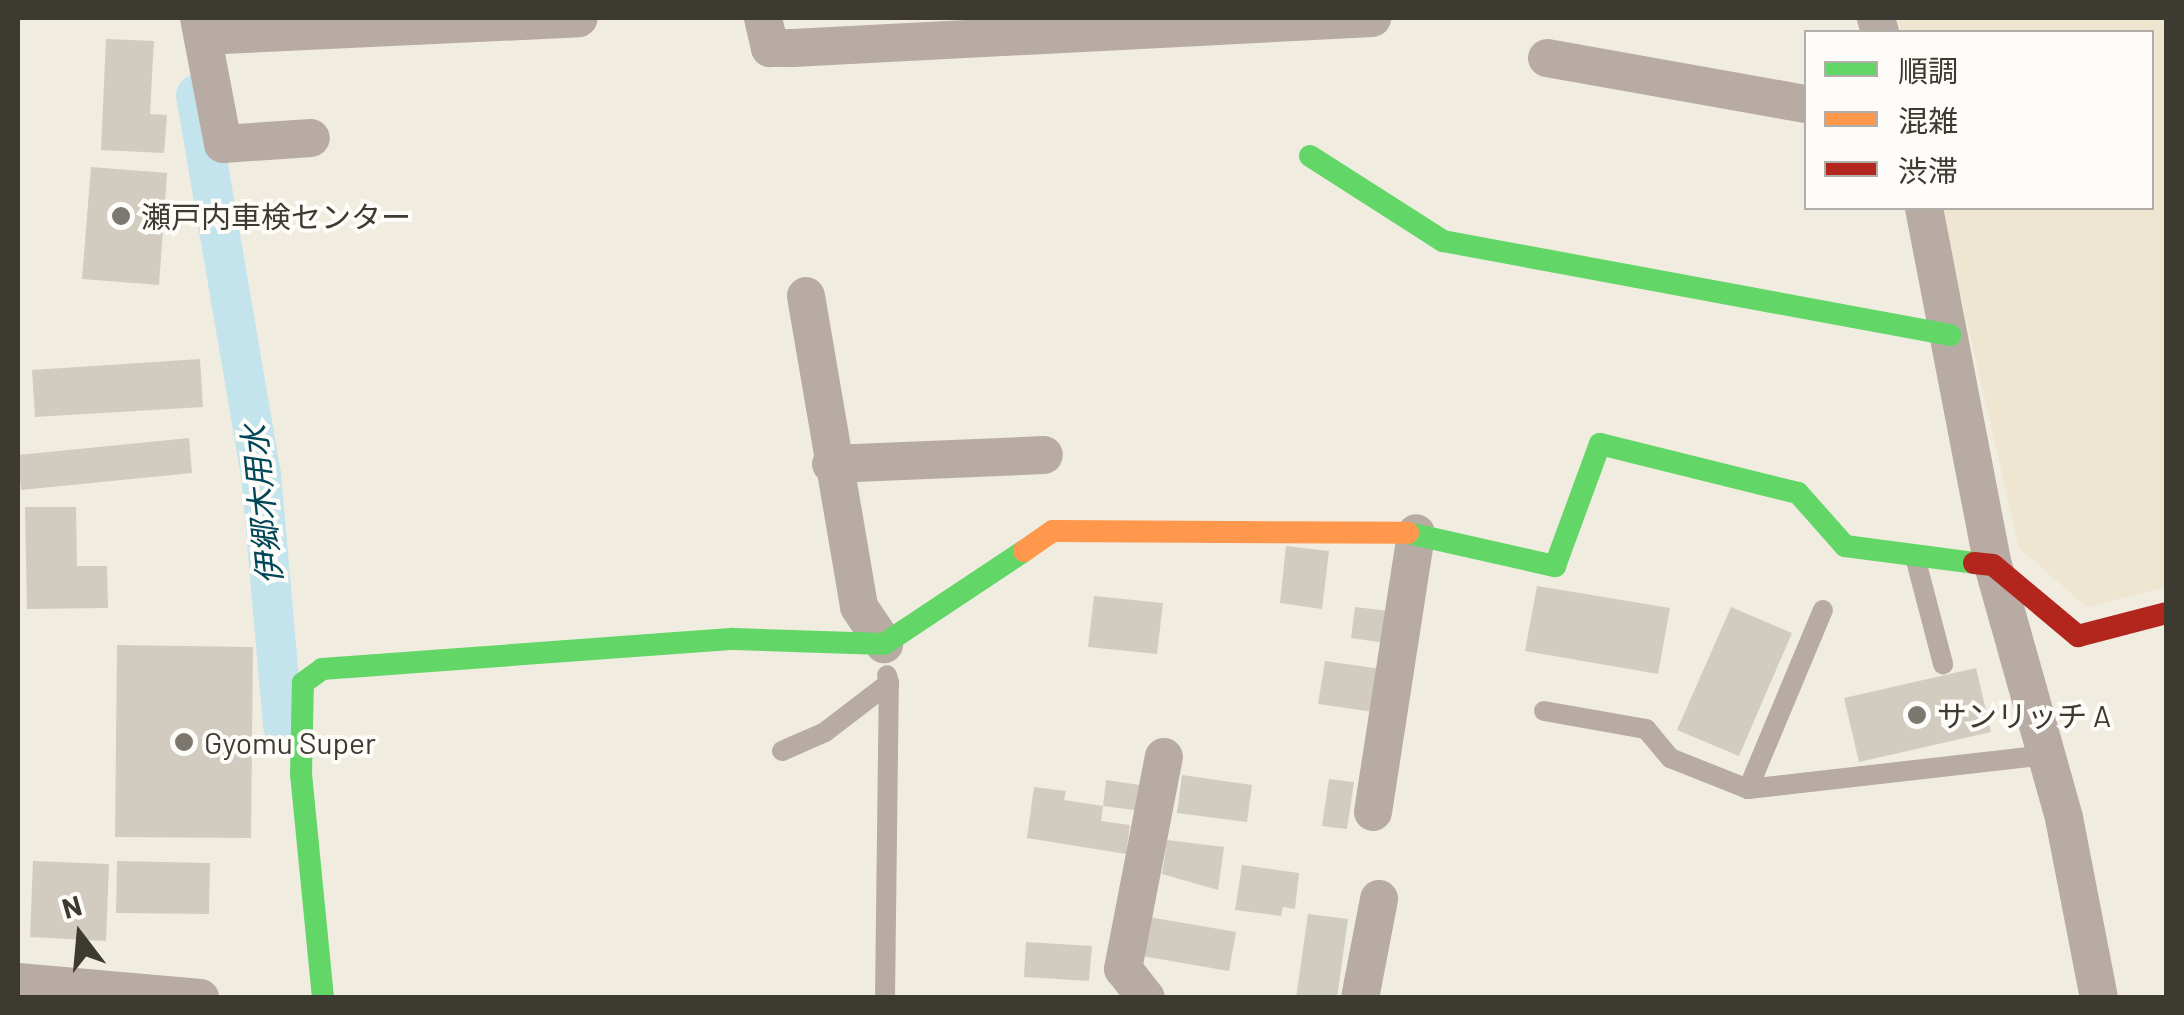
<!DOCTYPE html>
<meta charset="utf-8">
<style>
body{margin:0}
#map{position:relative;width:2184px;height:1015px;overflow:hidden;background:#f1ece0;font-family:Barlow,"Noto Sans JP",sans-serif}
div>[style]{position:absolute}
.built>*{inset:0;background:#eee6d1}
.canal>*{height:40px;margin:-20px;padding:0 20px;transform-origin:20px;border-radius:20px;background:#c4e4ed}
.building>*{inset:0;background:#d1ccbf}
.lane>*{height:20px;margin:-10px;padding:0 10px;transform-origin:10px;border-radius:10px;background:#b7aba4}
.street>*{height:38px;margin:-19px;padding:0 19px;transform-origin:19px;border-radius:19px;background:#b7aba4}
.fast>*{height:22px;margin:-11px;padding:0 11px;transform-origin:11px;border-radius:11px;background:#63d668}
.slow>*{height:22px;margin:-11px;padding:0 11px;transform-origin:11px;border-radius:11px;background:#ff974d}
.jam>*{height:22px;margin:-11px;padding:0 11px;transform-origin:11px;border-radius:11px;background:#b3261e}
.dots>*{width:28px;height:28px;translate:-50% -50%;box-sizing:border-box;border:5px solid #fefcf8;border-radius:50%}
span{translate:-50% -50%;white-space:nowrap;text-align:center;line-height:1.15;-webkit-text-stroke:8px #fefcf8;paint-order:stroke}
.poi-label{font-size:30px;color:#3d3a32}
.left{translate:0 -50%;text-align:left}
.water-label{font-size:32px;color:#004759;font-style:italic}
.frame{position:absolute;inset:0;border:20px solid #3d3a32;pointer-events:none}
.legend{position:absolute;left:1804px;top:30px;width:350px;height:180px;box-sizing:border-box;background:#fefcf8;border:2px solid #b1aea9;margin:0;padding:12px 18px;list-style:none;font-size:30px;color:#3d3a32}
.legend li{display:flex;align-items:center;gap:20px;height:50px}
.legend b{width:50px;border:2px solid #b1aea9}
.north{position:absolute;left:30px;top:885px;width:100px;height:100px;-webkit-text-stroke:8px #fefcf8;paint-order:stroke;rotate:344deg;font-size:28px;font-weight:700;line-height:40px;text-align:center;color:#3d3a32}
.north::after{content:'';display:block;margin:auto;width:35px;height:45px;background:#3d3a32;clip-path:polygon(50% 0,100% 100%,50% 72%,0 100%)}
</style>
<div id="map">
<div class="built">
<div style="clip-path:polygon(1898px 18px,2166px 18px,2166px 587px,2087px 607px,2019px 548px,1941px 208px,2152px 208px,2152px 32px,1901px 32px)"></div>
</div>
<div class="canal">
<div style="left:196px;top:95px;width:385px;rotate:80.3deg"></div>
<div style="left:261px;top:474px;width:253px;rotate:85deg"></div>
</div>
<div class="building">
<div style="clip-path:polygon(106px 39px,154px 41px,150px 114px,167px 115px,164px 153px,101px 150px)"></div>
<div style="clip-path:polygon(91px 167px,167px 173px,159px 285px,82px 279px)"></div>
<div style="clip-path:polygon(200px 359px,203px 407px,35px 417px,32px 370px)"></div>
<div style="clip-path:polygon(189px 438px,192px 473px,21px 490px,18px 455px)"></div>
<div style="clip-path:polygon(25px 507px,76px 507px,77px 566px,107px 566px,108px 608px,27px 609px)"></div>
<div style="clip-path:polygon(1286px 546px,1329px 551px,1322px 609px,1280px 603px)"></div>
<div style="clip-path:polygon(1537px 586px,1670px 608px,1658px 674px,1525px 651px)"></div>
<div style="clip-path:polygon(1094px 596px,1163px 603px,1157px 654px,1088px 647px)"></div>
<div style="clip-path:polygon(1355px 607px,1389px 611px,1385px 643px,1351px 638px)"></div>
<div style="clip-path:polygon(1731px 607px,1792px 633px,1739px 756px,1677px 730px)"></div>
<div style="clip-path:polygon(117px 645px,253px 647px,251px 838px,115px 837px)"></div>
<div style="clip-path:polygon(1325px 661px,1388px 670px,1381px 713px,1318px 704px)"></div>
<div style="clip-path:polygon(1976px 668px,1991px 732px,1859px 762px,1844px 698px)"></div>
<div style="clip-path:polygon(1182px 775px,1252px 785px,1247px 822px,1177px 813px)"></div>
<div style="clip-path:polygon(1329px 779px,1354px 782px,1347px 829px,1322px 826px)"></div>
<div style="clip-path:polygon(1106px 780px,1153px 787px,1149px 812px,1103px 806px)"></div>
<div style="clip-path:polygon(1034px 787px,1066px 791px,1064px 800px,1103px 806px,1101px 821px,1130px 825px,1126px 854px,1027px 838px)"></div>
<div style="clip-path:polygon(1167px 840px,1224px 847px,1218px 890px,1162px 874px)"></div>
<div style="clip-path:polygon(33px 861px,109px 864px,106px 941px,30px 937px)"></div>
<div style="clip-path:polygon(117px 861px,210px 863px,209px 914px,116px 913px)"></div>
<div style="clip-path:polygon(1242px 865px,1299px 873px,1295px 909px,1283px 907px,1281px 916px,1235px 910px)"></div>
<div style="clip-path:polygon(1308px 914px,1348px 919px,1337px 998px,1296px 998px)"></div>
<div style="clip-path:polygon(1149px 917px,1236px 932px,1229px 971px,1142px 956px)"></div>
<div style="clip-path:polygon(1026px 942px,1092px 946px,1089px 981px,1024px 977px)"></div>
</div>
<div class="lane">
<div style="left:1915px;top:557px;width:111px;rotate:75.3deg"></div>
<div style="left:1544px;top:711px;width:104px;rotate:10deg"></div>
<div style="left:1646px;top:729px;width:38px;rotate:50deg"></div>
<div style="left:1670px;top:758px;width:84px;rotate:21.7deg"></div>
<div style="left:1748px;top:789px;width:300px;rotate:-6.5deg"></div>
<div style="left:782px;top:751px;width:47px;rotate:-23.8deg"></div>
<div style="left:825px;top:732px;width:81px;rotate:-37.4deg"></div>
<div style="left:889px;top:683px;width:8px;rotate:-104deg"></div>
<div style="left:1748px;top:789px;width:194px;rotate:-67.3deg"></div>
<div style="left:885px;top:998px;width:315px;rotate:-89.3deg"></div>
</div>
<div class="street">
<div style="left:199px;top:18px;width:128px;rotate:79.2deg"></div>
<div style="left:223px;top:144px;width:88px;rotate:-3.9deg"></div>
<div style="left:763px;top:18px;width:31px;rotate:77deg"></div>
<div style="left:770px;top:48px;width:23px"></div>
<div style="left:793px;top:48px;width:580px;rotate:-2.97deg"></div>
<div style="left:1876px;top:18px;width:15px;rotate:74deg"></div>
<div style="left:203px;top:36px;width:376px;rotate:-2.7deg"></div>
<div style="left:1547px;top:58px;width:263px;rotate:10.1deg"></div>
<div style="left:1924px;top:208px;width:364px;rotate:79.1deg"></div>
<div style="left:1993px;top:565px;width:263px;rotate:74.3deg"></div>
<div style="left:2064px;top:818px;width:183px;rotate:79deg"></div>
<div style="left:806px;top:296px;width:315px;rotate:80.3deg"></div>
<div style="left:859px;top:607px;width:45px;rotate:56deg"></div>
<div style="left:831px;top:464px;width:213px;rotate:-2.4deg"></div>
<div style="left:1373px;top:812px;width:282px;rotate:-81.2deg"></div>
<div style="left:18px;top:982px;width:183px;rotate:5deg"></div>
<div style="left:1146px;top:998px;width:37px;rotate:-128deg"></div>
<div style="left:1123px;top:969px;width:216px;rotate:-79.1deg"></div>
<div style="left:1360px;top:998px;width:101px;rotate:-79.1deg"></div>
</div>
<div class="fast">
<div style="left:1310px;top:156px;width:158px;rotate:32.6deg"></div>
<div style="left:1443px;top:241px;width:516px;rotate:10.5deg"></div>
<div style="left:1408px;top:533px;width:151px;rotate:12.7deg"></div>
<div style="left:1555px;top:566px;width:130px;rotate:-69.8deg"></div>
<div style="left:1600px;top:444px;width:204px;rotate:13.9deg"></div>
<div style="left:1798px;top:493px;width:71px;rotate:48.4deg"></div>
<div style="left:1845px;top:546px;width:130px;rotate:7.5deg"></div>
<div style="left:323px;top:998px;width:224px;rotate:-95.6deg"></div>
<div style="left:301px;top:775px;width:92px;rotate:-88.8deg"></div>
<div style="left:303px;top:683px;width:24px;rotate:-36deg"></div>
<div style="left:322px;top:669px;width:413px;rotate:-4.2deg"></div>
<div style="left:734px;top:639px;width:150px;rotate:1.9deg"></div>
<div style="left:884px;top:644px;width:168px;rotate:-33.6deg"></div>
</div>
<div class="slow">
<div style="left:1024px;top:551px;width:35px;rotate:-35deg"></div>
<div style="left:1053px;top:531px;width:355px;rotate:0.3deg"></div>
</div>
<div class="jam">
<div style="left:1974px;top:563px;width:19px;rotate:6deg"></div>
<div style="left:1993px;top:565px;width:111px;rotate:39.9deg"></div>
<div style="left:2078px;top:636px;width:91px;rotate:-14.6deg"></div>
</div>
<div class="dots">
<div style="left:121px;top:216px;background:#7c786f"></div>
<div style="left:1917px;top:715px;background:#7c786f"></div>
<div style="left:184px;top:742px;background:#7c786f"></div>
</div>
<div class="poi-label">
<span class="left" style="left:141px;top:216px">瀬戸内車検センター</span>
<span class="left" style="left:1937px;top:715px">サンリッチ A</span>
<span class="left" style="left:204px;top:742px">Gyomu Super</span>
</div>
<div class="water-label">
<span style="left:261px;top:505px;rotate:-96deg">伊郷木用水</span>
</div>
<div class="frame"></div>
<ul class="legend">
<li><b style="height:12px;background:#63d668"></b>順調</li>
<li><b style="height:12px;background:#ff974d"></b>混雑</li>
<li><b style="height:12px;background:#b3261e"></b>渋滞</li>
</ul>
<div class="north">N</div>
</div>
